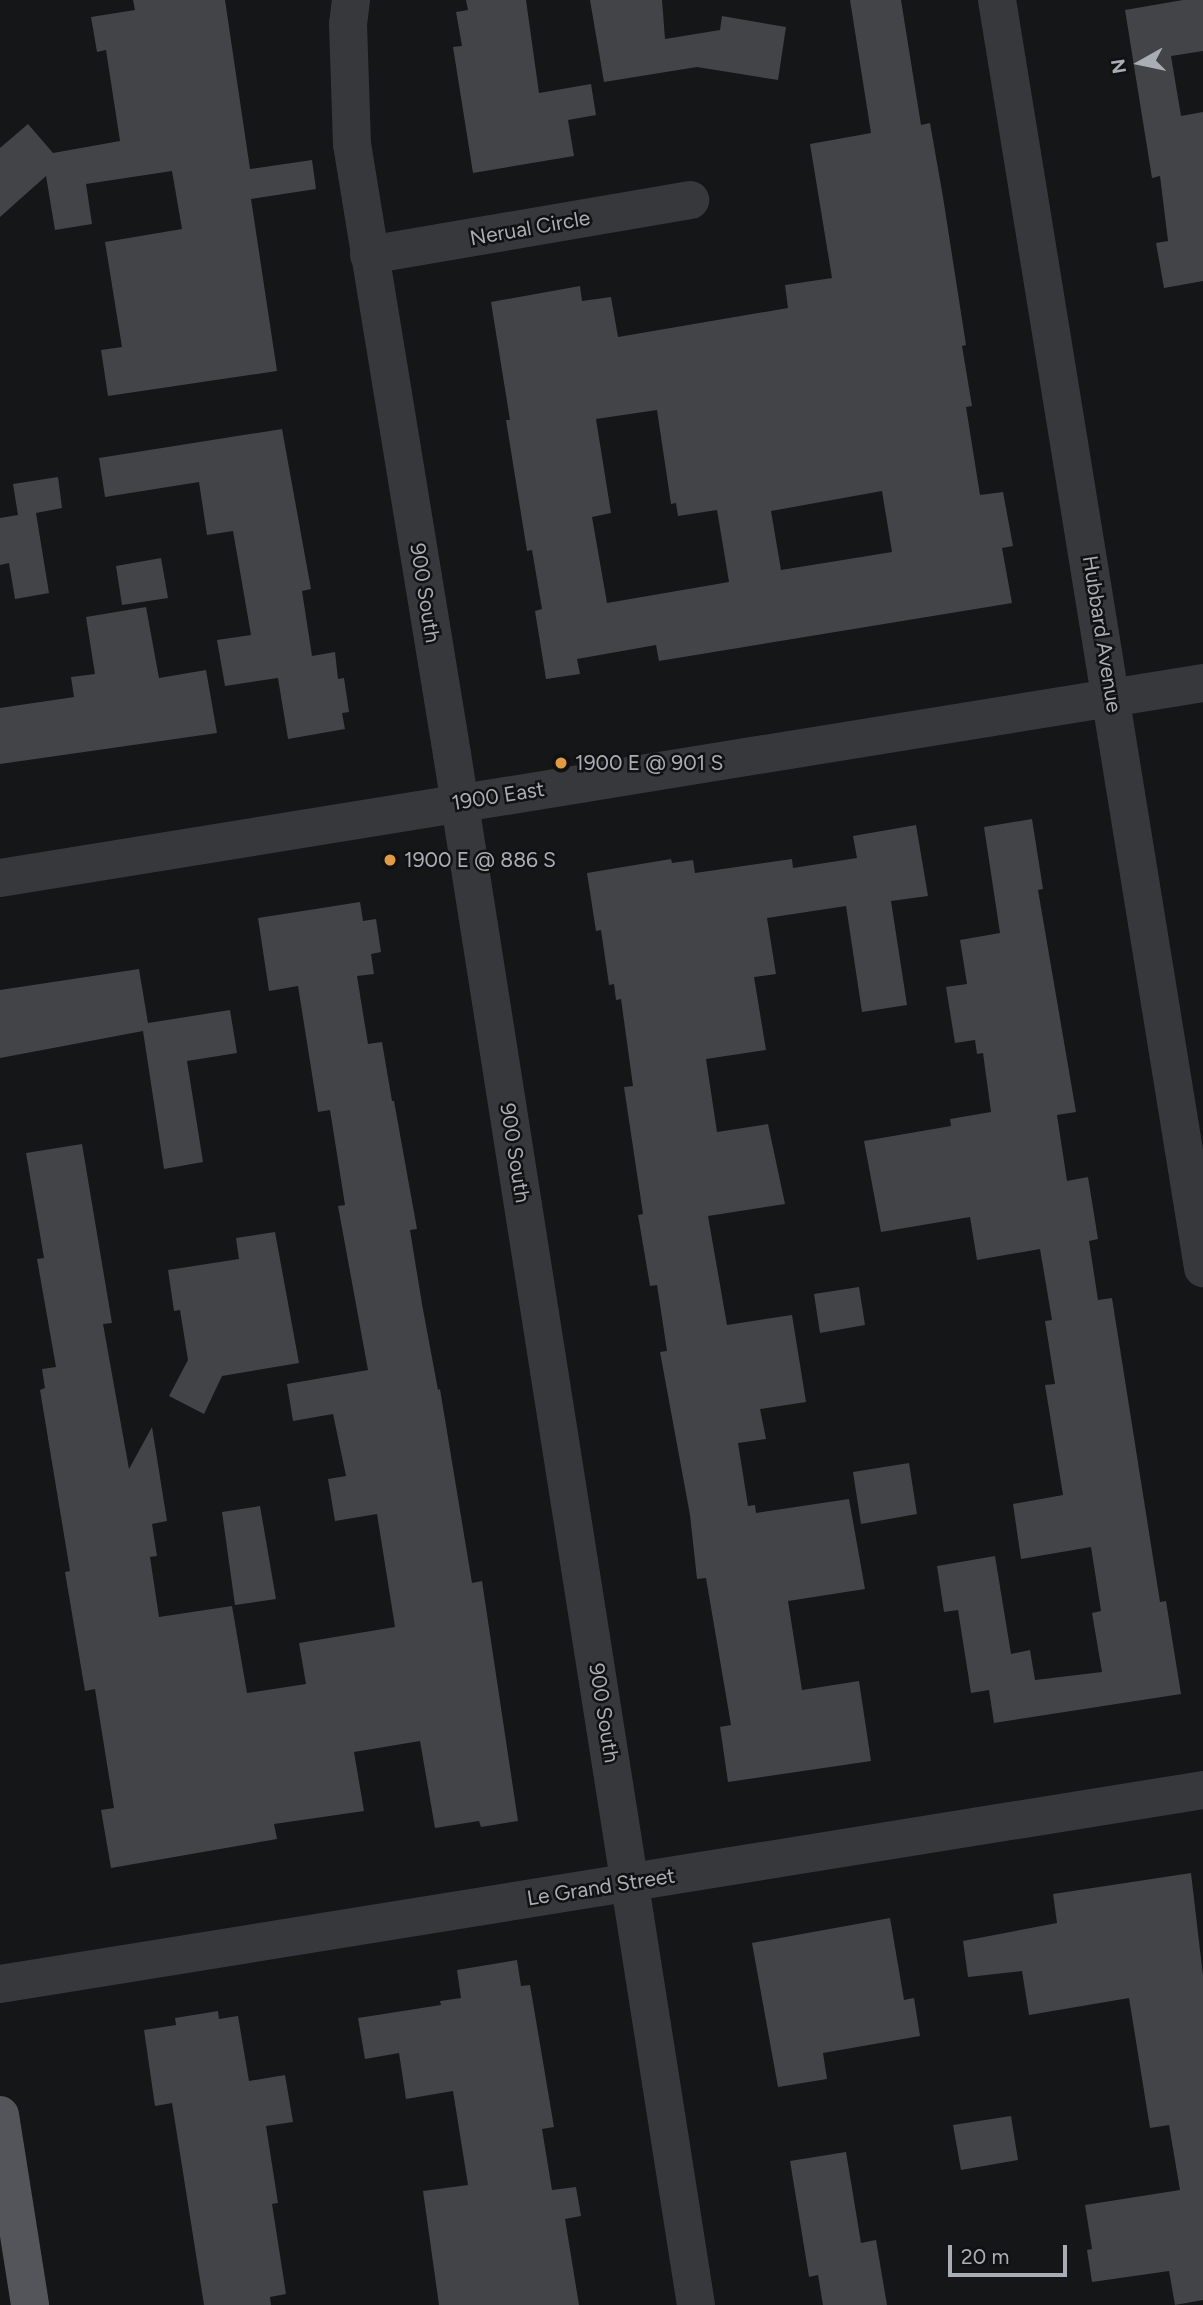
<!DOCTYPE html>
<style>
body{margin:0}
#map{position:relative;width:1203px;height:2305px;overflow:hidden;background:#151617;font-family:Figtree,sans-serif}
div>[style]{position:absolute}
.building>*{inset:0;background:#434447}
.minor>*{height:38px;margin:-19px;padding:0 19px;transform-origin:19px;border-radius:19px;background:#37383c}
.major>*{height:38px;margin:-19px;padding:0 19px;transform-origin:19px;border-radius:19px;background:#53555a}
.dots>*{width:19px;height:19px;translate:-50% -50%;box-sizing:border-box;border:4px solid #111112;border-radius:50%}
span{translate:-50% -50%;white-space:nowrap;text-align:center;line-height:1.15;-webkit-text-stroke:5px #111112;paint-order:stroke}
.street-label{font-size:21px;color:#a9aeb6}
.poi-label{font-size:21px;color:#a9aeb6}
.left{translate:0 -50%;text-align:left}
.north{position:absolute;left:1105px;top:28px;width:70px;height:70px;-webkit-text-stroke:5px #111112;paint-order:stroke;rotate:261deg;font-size:19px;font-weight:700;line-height:28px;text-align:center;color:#a9aeb6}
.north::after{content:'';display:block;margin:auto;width:24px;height:32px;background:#a9aeb6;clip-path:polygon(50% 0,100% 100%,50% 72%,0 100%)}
.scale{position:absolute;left:948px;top:2245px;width:119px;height:32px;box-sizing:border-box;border:4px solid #a9aeb6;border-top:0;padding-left:9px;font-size:21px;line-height:24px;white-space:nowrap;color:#a9aeb6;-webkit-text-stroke:5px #111112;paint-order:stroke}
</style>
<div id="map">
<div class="building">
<div style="clip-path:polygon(133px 0,225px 0,250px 169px,312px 160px,316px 189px,251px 199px,277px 371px,108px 396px,101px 350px,122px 347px,105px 242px,182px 229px,172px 171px,86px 184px,92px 224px,55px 230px,46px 176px,0 217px,0 148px,28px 124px,53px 153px,120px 141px,106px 50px,97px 52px,91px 17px,135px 10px)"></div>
<div style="clip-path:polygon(466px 0,526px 0,539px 93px,591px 84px,596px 115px,568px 120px,574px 156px,473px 173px,453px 47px,462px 46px,456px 12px,468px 10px)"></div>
<div style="clip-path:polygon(590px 0,662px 0,665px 39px,720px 30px,722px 16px,786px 27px,778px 80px,697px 67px,604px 82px)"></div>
<div style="clip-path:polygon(evenodd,850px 0,901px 0,921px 125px,930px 123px,943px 197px,966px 345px,962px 346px,972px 406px,966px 407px,980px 495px,1003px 492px,1013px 546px,1002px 548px,1012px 603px,659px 661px,656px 645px,577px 659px,580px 674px,546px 679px,535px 611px,542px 609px,532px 550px,527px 551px,506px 420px,510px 420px,491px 302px,580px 286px,582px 301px,611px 297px,618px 337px,788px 308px,785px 285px,832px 278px,810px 144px,871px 133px,850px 0,657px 410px,671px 504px,676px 503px,678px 516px,717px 510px,729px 582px,607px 603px,592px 517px,611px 513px,596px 419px,657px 410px,850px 0,882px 491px,892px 552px,781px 570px,771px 511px,882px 491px)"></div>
<div style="clip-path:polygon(1183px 0,1203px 0,1203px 51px,1171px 56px,1181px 116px,1203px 112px,1203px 281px,1164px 288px,1156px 243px,1168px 241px,1160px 176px,1152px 178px,1125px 10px)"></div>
<div style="clip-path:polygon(282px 429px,311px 589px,302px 591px,312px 656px,335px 652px,338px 679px,344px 678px,349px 712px,342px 713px,345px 729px,288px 739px,278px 678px,225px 686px,217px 640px,251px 635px,233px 531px,207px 535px,199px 482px,105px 497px,99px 458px)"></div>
<div style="clip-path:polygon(58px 477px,62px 508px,36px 513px,49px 593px,15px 599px,9px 563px,0 565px,0 518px,18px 515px,13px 484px)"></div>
<div style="clip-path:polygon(161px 558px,168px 598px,122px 605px,116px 566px)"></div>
<div style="clip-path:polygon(146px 607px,159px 678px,206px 670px,217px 733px,0 764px,0 708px,74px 697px,71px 677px,95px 674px,86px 617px)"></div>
<div style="clip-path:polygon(1032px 819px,1043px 889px,1038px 890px,1076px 1112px,1057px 1115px,1067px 1181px,1088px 1177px,1098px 1239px,1089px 1241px,1098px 1300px,1112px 1298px,1160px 1602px,1166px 1601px,1181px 1694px,994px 1723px,989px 1690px,971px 1693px,958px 1610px,944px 1612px,937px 1566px,995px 1556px,1011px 1654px,1030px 1650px,1035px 1680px,1102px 1672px,1092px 1613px,1101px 1611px,1091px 1547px,1021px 1559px,1013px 1504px,1063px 1495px,1045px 1385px,1055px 1384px,1045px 1321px,1052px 1320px,1040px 1249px,977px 1260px,970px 1217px,881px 1232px,864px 1141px,951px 1126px,950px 1119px,991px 1112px,983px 1053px,977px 1054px,975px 1040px,955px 1043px,946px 987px,967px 984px,960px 940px,1000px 933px,984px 827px)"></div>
<div style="clip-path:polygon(916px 825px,928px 896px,891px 901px,907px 1005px,862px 1012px,846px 906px,767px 918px,776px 974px,754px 977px,766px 1050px,706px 1059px,717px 1132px,768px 1124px,785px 1204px,708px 1216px,727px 1325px,792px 1315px,806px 1402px,760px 1409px,766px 1439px,738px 1443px,748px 1506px,755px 1505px,756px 1513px,849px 1499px,865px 1589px,788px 1601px,802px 1690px,859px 1681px,871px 1761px,728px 1782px,720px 1727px,731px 1725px,706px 1578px,697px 1579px,690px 1515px,660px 1352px,667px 1351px,657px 1285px,650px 1286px,638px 1215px,643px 1214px,624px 1087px,633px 1086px,621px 999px,616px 1000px,614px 984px,609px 985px,601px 930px,596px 931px,587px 873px,671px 859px,672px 863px,693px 860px,695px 873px,792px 859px,793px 868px,857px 858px,853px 836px)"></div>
<div style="clip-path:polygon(360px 902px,363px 921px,376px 919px,381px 952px,371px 954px,374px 974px,357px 976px,368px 1044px,382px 1042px,392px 1101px,394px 1101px,417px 1229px,410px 1230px,422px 1304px,438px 1390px,440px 1389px,472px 1583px,482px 1581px,518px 1821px,481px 1827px,479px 1821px,435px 1828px,420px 1741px,354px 1752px,364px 1811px,274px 1824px,277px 1839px,111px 1868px,101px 1810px,114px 1808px,95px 1689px,85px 1691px,65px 1572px,70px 1571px,40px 1390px,45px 1388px,42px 1369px,56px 1367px,37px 1259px,44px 1258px,26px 1153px,82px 1144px,112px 1323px,103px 1324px,129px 1469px,152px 1427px,167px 1521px,152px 1524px,157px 1556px,150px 1557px,159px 1617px,232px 1606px,247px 1693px,306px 1684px,299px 1643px,395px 1627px,377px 1514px,335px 1521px,328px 1479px,346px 1476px,333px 1414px,293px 1421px,287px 1384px,368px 1370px,338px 1206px,345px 1205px,330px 1110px,318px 1112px,298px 986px,269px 991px,258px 918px)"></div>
<div style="clip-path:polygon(139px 969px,148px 1023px,230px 1010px,237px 1053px,187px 1061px,203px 1162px,164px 1169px,143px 1031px,0 1058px,0 990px)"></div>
<div style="clip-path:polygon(275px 1232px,299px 1363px,222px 1376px,204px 1414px,169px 1396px,188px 1360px,180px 1310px,174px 1311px,168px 1270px,239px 1259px,236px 1238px)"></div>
<div style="clip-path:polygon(859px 1287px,865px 1325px,820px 1333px,814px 1294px)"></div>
<div style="clip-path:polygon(909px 1463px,917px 1514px,861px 1524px,853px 1472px)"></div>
<div style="clip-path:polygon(260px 1506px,276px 1599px,235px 1605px,222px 1512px)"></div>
<div style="clip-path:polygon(1191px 1873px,1203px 1976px,1203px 2300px,1175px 2305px,1169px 2271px,1092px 2282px,1087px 2250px,1092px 2249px,1085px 2205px,1180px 2190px,1169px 2125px,1150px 2128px,1129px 1998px,1029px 2015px,1022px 1971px,968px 1977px,963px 1941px,1057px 1923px,1053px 1894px)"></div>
<div style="clip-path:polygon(890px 1918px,904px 2000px,914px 1998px,920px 2036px,823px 2053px,827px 2079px,778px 2087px,752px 1943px)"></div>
<div style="clip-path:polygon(517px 1960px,521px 1986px,530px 1985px,554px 2127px,542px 2129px,552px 2190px,576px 2187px,581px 2216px,565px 2219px,579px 2305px,439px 2305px,423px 2191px,468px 2185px,453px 2091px,406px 2099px,399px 2053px,365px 2059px,358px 2018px,441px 2005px,440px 2001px,461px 1998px,457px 1970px)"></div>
<div style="clip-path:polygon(218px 2011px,219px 2019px,238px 2016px,249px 2081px,285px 2075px,293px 2122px,266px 2126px,278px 2203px,272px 2204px,286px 2294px,270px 2297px,271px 2305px,204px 2305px,172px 2103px,155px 2106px,144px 2030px,176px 2025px,175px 2018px)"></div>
<div style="clip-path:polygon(1011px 2116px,1018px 2160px,961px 2170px,953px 2125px)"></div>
<div style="clip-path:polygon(846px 2152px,861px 2243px,876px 2240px,887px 2305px,823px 2305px,818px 2275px,809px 2277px,790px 2161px)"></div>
</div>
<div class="minor">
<div style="left:351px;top:0;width:24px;rotate:97deg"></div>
<div style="left:348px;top:24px;width:120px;rotate:88.1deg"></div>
<div style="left:352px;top:144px;width:618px;rotate:80.69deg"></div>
<div style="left:452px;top:754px;width:1570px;rotate:81.06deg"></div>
<div style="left:997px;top:0;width:1285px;rotate:80.77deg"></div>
<div style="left:369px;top:255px;width:326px;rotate:-9.7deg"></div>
<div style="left:0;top:878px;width:1219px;rotate:-9.21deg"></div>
<div style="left:0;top:1984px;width:1219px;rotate:-9.16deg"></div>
</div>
<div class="major">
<div style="left:0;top:2115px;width:192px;rotate:81deg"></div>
</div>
<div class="dots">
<div style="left:561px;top:763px;background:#e09c44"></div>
<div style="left:390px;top:860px;background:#e09c44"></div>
</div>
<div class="street-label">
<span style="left:530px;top:228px;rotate:-10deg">Nerual Circle</span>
<span style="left:425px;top:593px;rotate:81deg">900 South</span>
<span style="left:1102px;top:634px;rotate:81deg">Hubbard Avenue</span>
<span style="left:498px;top:796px;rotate:-9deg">1900 East</span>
<span style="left:515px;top:1153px;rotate:81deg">900 South</span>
<span style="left:604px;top:1713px;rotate:81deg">900 South</span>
<span style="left:601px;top:1887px;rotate:-9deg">Le Grand Street</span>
</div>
<div class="poi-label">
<span class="left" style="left:575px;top:763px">1900 E @ 901 S</span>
<span class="left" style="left:404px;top:860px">1900 E @ 886 S</span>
</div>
<div class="north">N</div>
<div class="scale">20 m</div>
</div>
